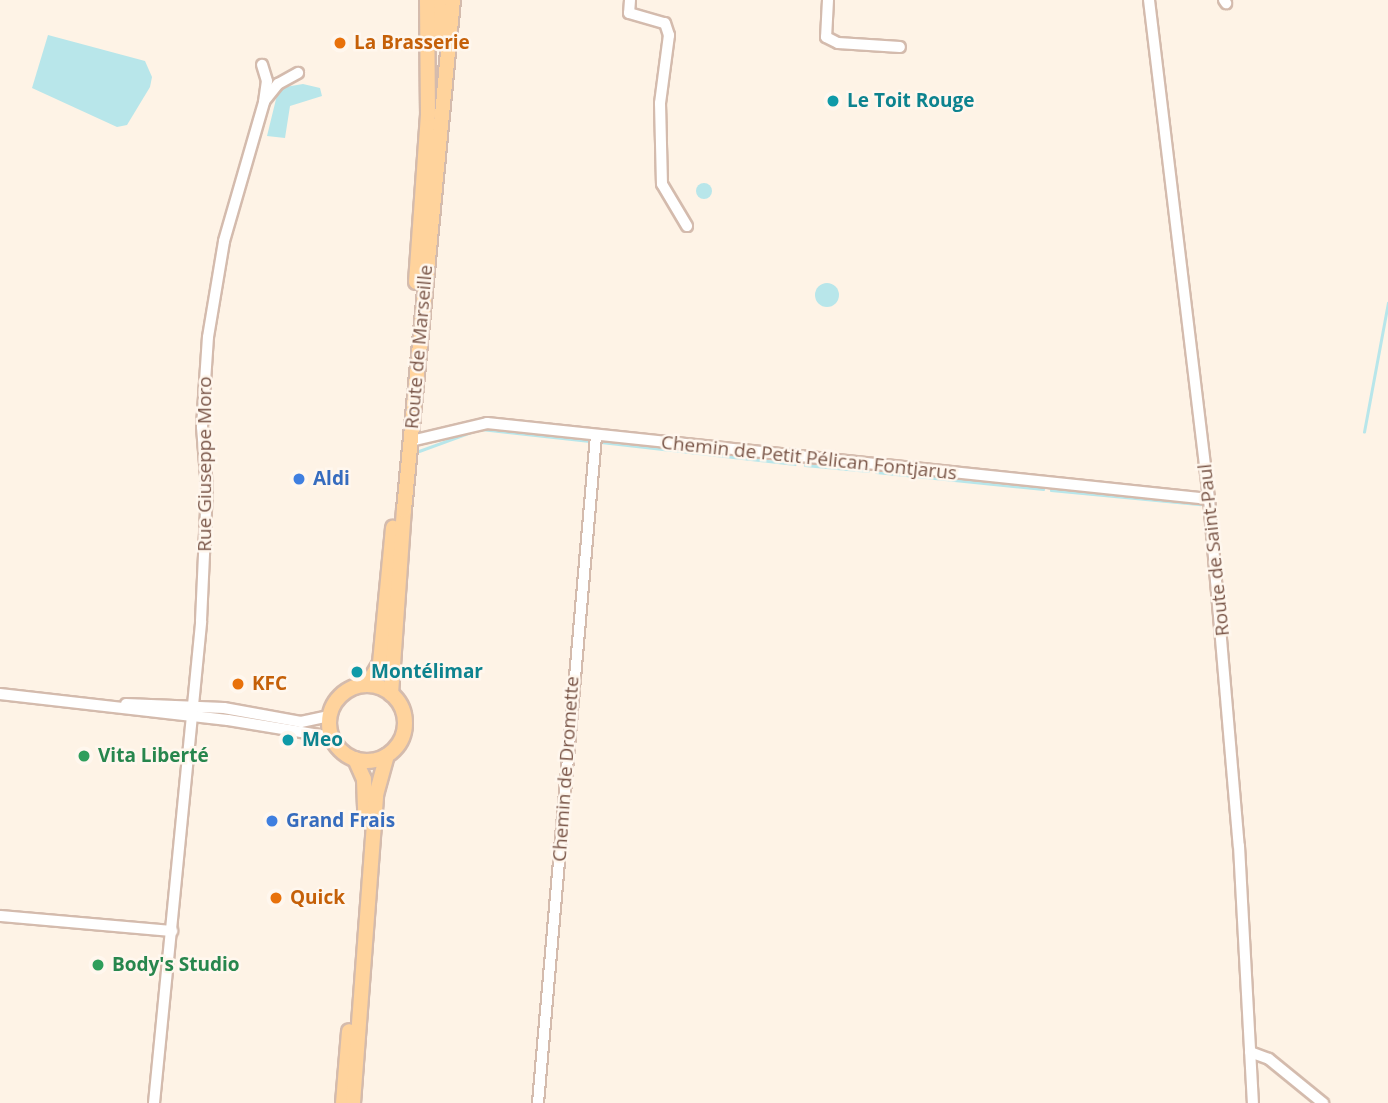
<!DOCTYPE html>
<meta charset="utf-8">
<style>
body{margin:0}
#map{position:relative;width:1388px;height:1103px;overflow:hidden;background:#fef3e6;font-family:"Open Sans",sans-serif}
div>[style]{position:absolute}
.water>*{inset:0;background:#b8e6ea}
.round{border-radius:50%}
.stream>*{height:2.5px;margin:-1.25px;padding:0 1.25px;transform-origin:1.25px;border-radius:1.25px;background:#b8e6ea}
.roads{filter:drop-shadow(2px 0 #d4bbad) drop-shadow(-2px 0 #d4bbad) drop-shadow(0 2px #d4bbad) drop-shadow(0 -2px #d4bbad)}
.minor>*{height:10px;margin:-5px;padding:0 5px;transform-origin:5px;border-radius:5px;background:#fff}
.major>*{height:14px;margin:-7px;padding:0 7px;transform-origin:7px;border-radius:7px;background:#ffd39c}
.major>.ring{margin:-7px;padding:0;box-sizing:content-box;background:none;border:14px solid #ffd39c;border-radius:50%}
.dots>*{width:19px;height:19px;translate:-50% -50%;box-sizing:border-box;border:4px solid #fff7ee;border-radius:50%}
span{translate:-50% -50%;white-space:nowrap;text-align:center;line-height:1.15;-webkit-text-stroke:5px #fff7ee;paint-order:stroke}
.food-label{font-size:19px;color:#c56008;font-weight:700}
.left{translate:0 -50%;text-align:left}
.culture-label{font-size:19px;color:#0d838f;font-weight:700}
.street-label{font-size:19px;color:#7a5648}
.shop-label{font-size:19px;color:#366cbe;font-weight:700}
.leisure-label{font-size:19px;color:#27864d;font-weight:700}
</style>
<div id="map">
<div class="water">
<div style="clip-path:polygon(48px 35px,145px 61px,152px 77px,150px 87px,127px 125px,117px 127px,32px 88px)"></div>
<div style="clip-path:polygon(303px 84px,320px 88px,322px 96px,290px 106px,285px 138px,267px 136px,277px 95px,285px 87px)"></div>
<div class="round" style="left:696px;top:183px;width:16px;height:16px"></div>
<div class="round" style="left:815px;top:283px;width:24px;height:24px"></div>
</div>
<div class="stream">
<div style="left:481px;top:429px;width:109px;rotate:6.3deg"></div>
<div style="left:1364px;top:432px;width:131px;rotate:-79.5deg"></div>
<div style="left:601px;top:442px;width:195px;rotate:6.5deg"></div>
<div style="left:419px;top:451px;width:59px;rotate:-20deg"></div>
<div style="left:805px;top:465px;width:63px;rotate:5.4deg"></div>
<div style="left:876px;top:472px;width:168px;rotate:5.8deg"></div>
<div style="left:1051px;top:490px;width:150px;rotate:5.4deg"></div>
</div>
<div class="roads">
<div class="minor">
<div style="left:630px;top:0;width:13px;rotate:94deg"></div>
<div style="left:629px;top:13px;width:37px;rotate:16deg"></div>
<div style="left:665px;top:23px;width:13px;rotate:72deg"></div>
<div style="left:669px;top:35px;width:69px;rotate:97.5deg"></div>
<div style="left:660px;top:103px;width:81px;rotate:88.6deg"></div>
<div style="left:662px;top:184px;width:49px;rotate:59.2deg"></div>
<div style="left:828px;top:0;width:37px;rotate:93deg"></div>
<div style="left:826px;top:37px;width:13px;rotate:27deg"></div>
<div style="left:838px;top:43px;width:62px;rotate:3.7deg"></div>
<div style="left:1149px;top:0;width:503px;rotate:83.14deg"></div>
<div style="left:1209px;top:499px;width:348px;rotate:85.1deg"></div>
<div style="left:1239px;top:846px;width:257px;rotate:86.9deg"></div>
<div style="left:1224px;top:0;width:4px;rotate:56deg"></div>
<div style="left:265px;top:100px;width:21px;rotate:-51deg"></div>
<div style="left:278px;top:84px;width:23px;rotate:-29deg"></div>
<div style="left:411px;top:441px;width:78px;rotate:-13.3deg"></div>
<div style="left:487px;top:423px;width:726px;rotate:6.01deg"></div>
<div style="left:0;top:694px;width:229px;rotate:6.5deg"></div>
<div style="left:228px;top:720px;width:105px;rotate:9.3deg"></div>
<div style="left:126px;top:704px;width:98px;rotate:2.3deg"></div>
<div style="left:224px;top:708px;width:78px;rotate:10.3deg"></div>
<div style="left:301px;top:722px;width:30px;rotate:-12deg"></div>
<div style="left:0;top:916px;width:173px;rotate:5deg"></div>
<div style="left:1250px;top:1052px;width:20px;rotate:20deg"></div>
<div style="left:1269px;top:1059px;width:70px;rotate:39.2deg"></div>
<div style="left:154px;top:1103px;width:484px;rotate:-84.4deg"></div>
<div style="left:201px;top:621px;width:133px;rotate:-87.4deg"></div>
<div style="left:207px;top:488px;width:61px;rotate:-94.7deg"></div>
<div style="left:202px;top:427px;width:90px;rotate:-86.2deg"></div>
<div style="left:208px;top:337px;width:97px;rotate:-80.5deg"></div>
<div style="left:224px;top:241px;width:145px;rotate:-73.9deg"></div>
<div style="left:264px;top:102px;width:21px;rotate:-82deg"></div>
<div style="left:267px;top:81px;width:17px;rotate:-107deg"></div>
<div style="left:538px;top:1103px;width:670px;rotate:-85.03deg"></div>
</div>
<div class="major">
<div style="left:436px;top:38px;width:38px;rotate:-85deg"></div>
<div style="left:416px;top:282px;width:168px;rotate:-85.9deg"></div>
<div style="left:428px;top:114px;width:114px;rotate:-90.5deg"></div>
<div style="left:367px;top:685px;width:26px;rotate:-59deg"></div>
<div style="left:380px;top:663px;width:136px;rotate:-84.5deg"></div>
<div class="ring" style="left:329px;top:685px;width:62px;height:62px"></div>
<div style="left:391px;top:694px;width:184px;rotate:-86deg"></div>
<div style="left:404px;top:510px;width:512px;rotate:-84.51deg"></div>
<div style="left:355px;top:759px;width:22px;rotate:66deg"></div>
<div style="left:364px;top:779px;width:33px;rotate:88deg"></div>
<div style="left:343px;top:1103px;width:72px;rotate:-85.2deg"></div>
<div style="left:353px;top:1103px;width:309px;rotate:-85.7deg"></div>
<div style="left:376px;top:795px;width:41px;rotate:-74.6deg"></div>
</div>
</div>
<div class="dots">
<div style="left:340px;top:43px;background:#e8710a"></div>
<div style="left:833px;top:101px;background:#0f9aa8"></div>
<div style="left:299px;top:479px;background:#3f7fe0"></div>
<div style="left:357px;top:672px;background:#0f9aa8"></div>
<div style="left:238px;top:684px;background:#e8710a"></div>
<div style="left:288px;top:740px;background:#0f9aa8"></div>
<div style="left:84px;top:756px;background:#2e9e5b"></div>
<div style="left:272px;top:821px;background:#3f7fe0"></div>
<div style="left:276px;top:898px;background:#e8710a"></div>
<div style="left:98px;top:965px;background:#2e9e5b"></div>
</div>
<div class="food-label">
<span class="left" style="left:354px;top:43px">La Brasserie</span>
<span class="left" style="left:252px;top:684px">KFC</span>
<span class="left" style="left:290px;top:898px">Quick</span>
</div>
<div class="culture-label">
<span class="left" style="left:847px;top:101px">Le Toit Rouge</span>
<span class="left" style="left:371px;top:672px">Montélimar</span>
<span class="left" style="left:302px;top:740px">Meo</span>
</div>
<div class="street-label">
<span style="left:419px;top:347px;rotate:-85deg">Route de Marseille</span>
<span style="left:809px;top:458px;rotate:6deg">Chemin de Petit Pélican Fontjarus</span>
<span style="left:205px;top:464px;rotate:-90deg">Rue Giuseppe Moro</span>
<span style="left:1214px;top:550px;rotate:-96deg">Route de Saint-Paul</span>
<span style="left:566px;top:769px;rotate:-86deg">Chemin de Dromette</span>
</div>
<div class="shop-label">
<span class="left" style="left:313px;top:479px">Aldi</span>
<span class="left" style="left:286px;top:821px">Grand Frais</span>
</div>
<div class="leisure-label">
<span class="left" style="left:98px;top:756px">Vita Liberté</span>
<span class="left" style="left:112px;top:965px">Body's Studio</span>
</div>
</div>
